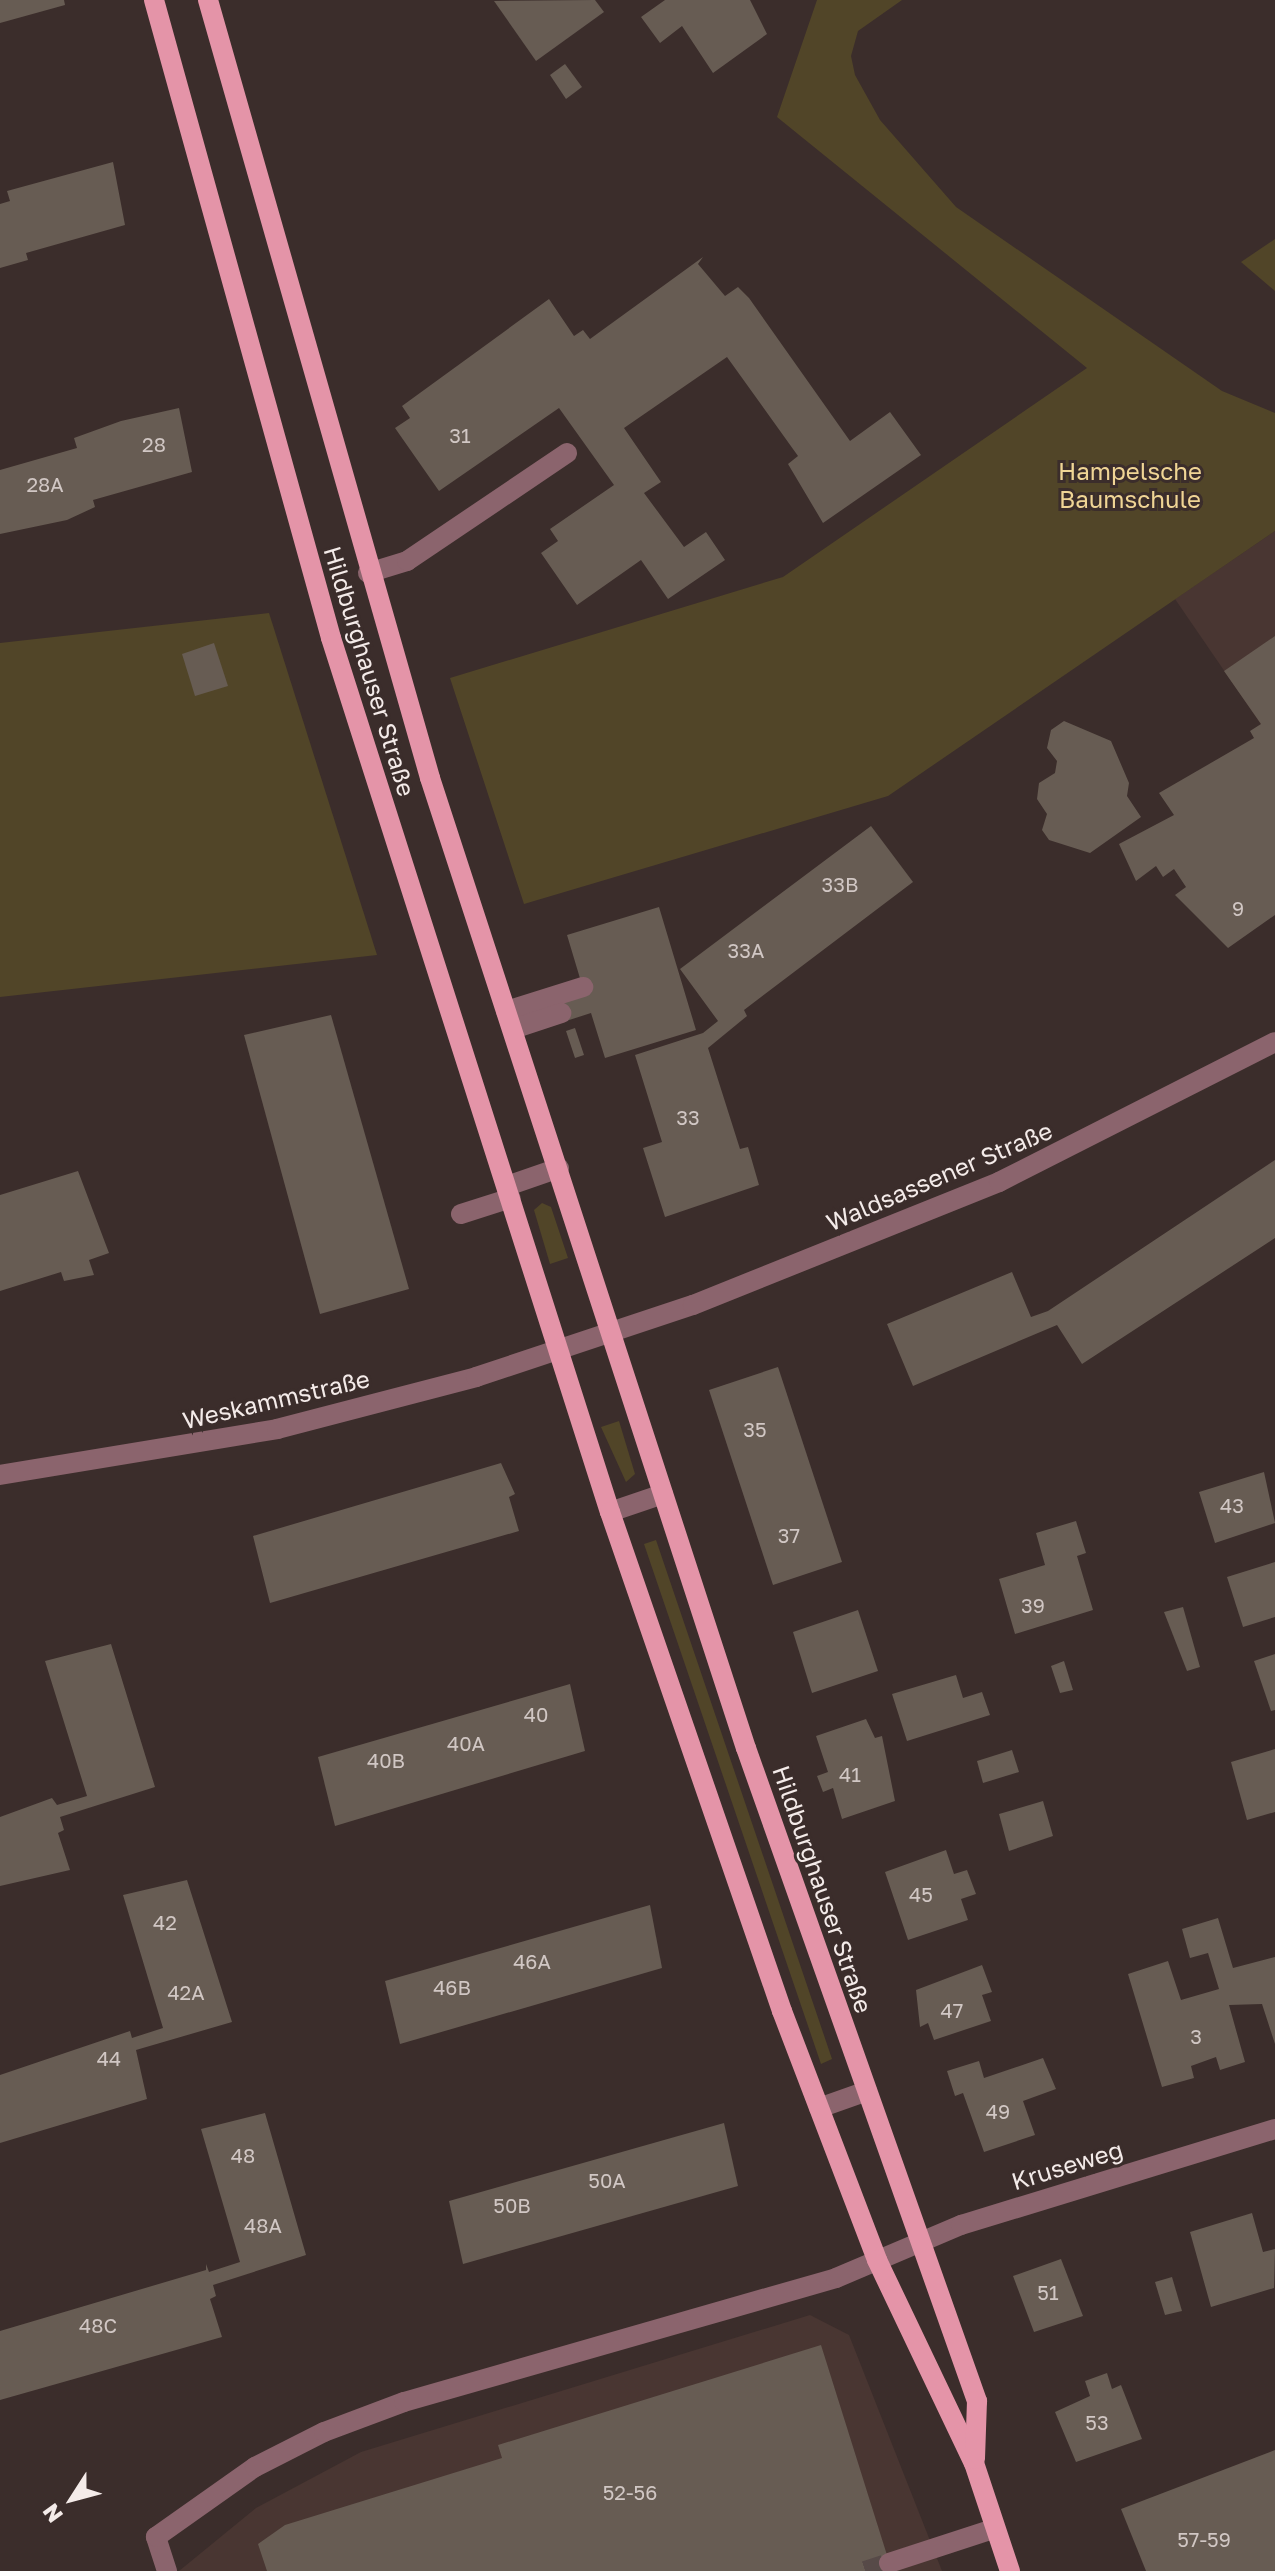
<!DOCTYPE html>
<meta charset="utf-8">
<style>
body{margin:0}
#map{position:relative;width:1275px;height:2571px;overflow:hidden;background:#3b2d2b;font-family:"Golos Text",sans-serif}
div>[style]{position:absolute}
.built>*{inset:0;background:#493632}
.green>*{inset:0;background:#514528}
.building>*{inset:0;background:#675c53}
.minor-tunnel>*{height:20px;margin-top:-10px;transform-origin:0;background:repeating-linear-gradient(90deg,#574a48 0 20px,transparent 0 30px)}
.minor>*{height:20px;margin:-10px;padding:0 10px;transform-origin:10px;border-radius:10px;background:#8b646d}
.major>*{height:20px;margin:-10px;padding:0 10px;transform-origin:10px;border-radius:10px;background:#e494a8}
span{translate:-50% -50%;white-space:nowrap;text-align:center;line-height:1.15;-webkit-text-stroke:6px #3b2d2b;paint-order:stroke}
.number-label{font-size:20px;color:#d1c7c4}
.number-label span{-webkit-text-stroke-width:0}
.park-label{font-size:24px;color:#f0d595}
.street-label{font-size:24px;color:#f4ebe9}
.north{position:absolute;left:32px;top:2459px;width:80px;height:80px;-webkit-text-stroke:6px #3b2d2b;paint-order:stroke;rotate:234deg;font-size:22px;font-weight:700;line-height:32px;text-align:center;color:#f4ebe9}
.north::after{content:'';display:block;margin:auto;width:28px;height:36px;background:#f4ebe9;clip-path:polygon(50% 0,100% 100%,50% 72%,0 100%)}
</style>
<div id="map">
<div class="built">
<div style="clip-path:polygon(1275px 531px,1275px 745px,1175px 599px)"></div>
<div style="clip-path:polygon(810px 2315px,849px 2335px,942px 2571px,179px 2571px,256px 2508px,361px 2452px)"></div>
</div>
<div class="green">
<div style="clip-path:polygon(817px 0,902px 0,858px 31px,851px 56px,855px 75px,880px 120px,956px 207px,1222px 391px,1275px 413px,1275px 531px,888px 796px,524px 904px,450px 678px,783px 577px,1087px 368px,777px 117px)"></div>
<div style="clip-path:polygon(1275px 239px,1275px 291px,1241px 262px)"></div>
<div style="clip-path:polygon(269px 613px,377px 955px,0 997px,0 643px)"></div>
<div style="clip-path:polygon(542px 1203px,551px 1207px,568px 1258px,550px 1264px,534px 1210px)"></div>
<div style="clip-path:polygon(619px 1421px,635px 1474px,626px 1482px,601px 1427px)"></div>
<div style="clip-path:polygon(656px 1540px,832px 2059px,821px 2064px,644px 1544px)"></div>
</div>
<div class="building">
<div style="clip-path:polygon(0 0,64px 0,65px 5px,0 23px)"></div>
<div style="clip-path:polygon(595px 0,604px 12px,536px 61px,494px 1px)"></div>
<div style="clip-path:polygon(665px 0,750px 0,767px 34px,713px 73px,682px 26px,660px 43px,641px 17px)"></div>
<div style="clip-path:polygon(565px 64px,582px 87px,566px 99px,550px 75px)"></div>
<div style="clip-path:polygon(113px 162px,125px 225px,26px 253px,28px 260px,0 268px,0 204px,10px 201px,7px 191px)"></div>
<div style="clip-path:polygon(703px 257px,698px 264px,725px 296px,738px 287px,749px 298px,850px 441px,890px 412px,921px 455px,823px 523px,788px 464px,798px 456px,727px 357px,624px 428px,661px 482px,644px 493px,684px 547px,706px 532px,725px 560px,668px 599px,641px 560px,577px 605px,541px 553px,558px 541px,550px 529px,614px 485px,559px 408px,439px 491px,395px 428px,410px 418px,402px 406px,549px 299px,574px 336px,583px 330px,590px 339px)"></div>
<div style="clip-path:polygon(179px 408px,192px 472px,93px 500px,95px 507px,67px 520px,0 534px,0 470px,77px 448px,74px 438px,121px 421px)"></div>
<div style="clip-path:polygon(1275px 636px,1275px 915px,1228px 948px,1175px 895px,1186px 887px,1174px 869px,1163px 877px,1156px 866px,1136px 881px,1119px 844px,1174px 815px,1159px 793px,1254px 738px,1250px 731px,1261px 724px,1224px 671px)"></div>
<div style="clip-path:polygon(214px 643px,228px 686px,195px 696px,182px 654px)"></div>
<div style="clip-path:polygon(1064px 721px,1111px 741px,1129px 783px,1127px 796px,1141px 817px,1090px 853px,1049px 840px,1042px 830px,1047px 814px,1037px 799px,1039px 783px,1055px 773px,1057px 761px,1047px 748px,1051px 730px)"></div>
<div style="clip-path:polygon(871px 826px,913px 882px,744px 1010px,747px 1016px,708px 1048px,740px 1149px,748px 1147px,759px 1185px,665px 1217px,643px 1148px,662px 1142px,635px 1055px,703px 1033px,718px 1021px,680px 969px)"></div>
<div style="clip-path:polygon(659px 907px,696px 1030px,605px 1058px,591px 1013px,563px 1022px,557px 1004px,585px 995px,567px 935px)"></div>
<div style="clip-path:polygon(331px 1015px,409px 1289px,320px 1314px,244px 1035px)"></div>
<div style="clip-path:polygon(575px 1028px,584px 1055px,575px 1058px,566px 1031px)"></div>
<div style="clip-path:polygon(1275px 1160px,1275px 1238px,1082px 1364px,1057px 1325px,913px 1386px,887px 1324px,1012px 1272px,1031px 1317px,1048px 1311px)"></div>
<div style="clip-path:polygon(78px 1171px,109px 1253px,89px 1260px,94px 1275px,64px 1281px,61px 1272px,0 1291px,0 1195px)"></div>
<div style="clip-path:polygon(778px 1367px,842px 1562px,773px 1585px,709px 1390px)"></div>
<div style="clip-path:polygon(501px 1463px,515px 1494px,509px 1497px,519px 1531px,270px 1603px,253px 1536px)"></div>
<div style="clip-path:polygon(1264px 1472px,1275px 1523px,1215px 1543px,1199px 1492px)"></div>
<div style="clip-path:polygon(1076px 1521px,1086px 1553px,1077px 1556px,1093px 1610px,1015px 1634px,999px 1579px,1045px 1565px,1036px 1533px)"></div>
<div style="clip-path:polygon(1275px 1562px,1275px 1617px,1243px 1627px,1227px 1577px)"></div>
<div style="clip-path:polygon(1183px 1607px,1200px 1667px,1187px 1671px,1164px 1612px)"></div>
<div style="clip-path:polygon(858px 1610px,878px 1671px,812px 1693px,793px 1632px)"></div>
<div style="clip-path:polygon(111px 1644px,155px 1787px,60px 1817px,64px 1830px,58px 1833px,70px 1870px,0 1886px,0 1817px,52px 1798px,57px 1805px,87px 1796px,45px 1661px)"></div>
<div style="clip-path:polygon(1275px 1654px,1275px 1710px,1271px 1711px,1254px 1661px)"></div>
<div style="clip-path:polygon(1064px 1661px,1073px 1690px,1060px 1693px,1051px 1666px)"></div>
<div style="clip-path:polygon(956px 1675px,963px 1698px,982px 1692px,990px 1715px,907px 1741px,892px 1694px)"></div>
<div style="clip-path:polygon(570px 1684px,585px 1751px,335px 1826px,318px 1757px)"></div>
<div style="clip-path:polygon(866px 1719px,875px 1738px,882px 1736px,895px 1801px,842px 1819px,833px 1788px,823px 1792px,817px 1776px,828px 1772px,816px 1736px)"></div>
<div style="clip-path:polygon(1275px 1749px,1275px 1812px,1247px 1820px,1231px 1762px)"></div>
<div style="clip-path:polygon(1012px 1750px,1019px 1772px,983px 1783px,977px 1761px)"></div>
<div style="clip-path:polygon(1043px 1801px,1053px 1836px,1009px 1851px,999px 1814px)"></div>
<div style="clip-path:polygon(946px 1850px,954px 1874px,967px 1870px,976px 1894px,961px 1899px,968px 1920px,908px 1940px,885px 1872px)"></div>
<div style="clip-path:polygon(187px 1880px,232px 2022px,136px 2050px,147px 2099px,0 2143px,0 2075px,130px 2031px,132px 2038px,163px 2028px,123px 1895px)"></div>
<div style="clip-path:polygon(650px 1905px,662px 1968px,400px 2044px,385px 1981px)"></div>
<div style="clip-path:polygon(1218px 1918px,1233px 1968px,1275px 1957px,1275px 2044px,1262px 2004px,1229px 2005px,1245px 2062px,1220px 2070px,1216px 2057px,1191px 2066px,1194px 2078px,1162px 2087px,1128px 1974px,1168px 1961px,1181px 2000px,1219px 1989px,1208px 1953px,1190px 1958px,1182px 1929px)"></div>
<div style="clip-path:polygon(982px 1965px,992px 1992px,982px 1995px,991px 2021px,934px 2040px,928px 2023px,920px 2027px,916px 1990px)"></div>
<div style="clip-path:polygon(1043px 2058px,1056px 2089px,1023px 2101px,1035px 2135px,984px 2152px,963px 2093px,955px 2096px,947px 2071px,979px 2061px,984px 2078px)"></div>
<div style="clip-path:polygon(265px 2113px,306px 2255px,213px 2285px,216px 2296px,210px 2299px,222px 2337px,0 2400px,0 2331px,206px 2270px,206px 2264px,209px 2272px,240px 2262px,201px 2129px)"></div>
<div style="clip-path:polygon(724px 2123px,738px 2186px,463px 2264px,449px 2201px)"></div>
<div style="clip-path:polygon(1252px 2213px,1263px 2252px,1275px 2249px,1274px 2288px,1211px 2307px,1190px 2232px)"></div>
<div style="clip-path:polygon(1061px 2259px,1083px 2316px,1034px 2332px,1013px 2276px)"></div>
<div style="clip-path:polygon(1172px 2277px,1182px 2311px,1165px 2315px,1155px 2282px)"></div>
<div style="clip-path:polygon(821px 2345px,892px 2571px,267px 2571px,258px 2544px,285px 2525px,502px 2458px,498px 2445px)"></div>
<div style="clip-path:polygon(1107px 2373px,1112px 2389px,1121px 2385px,1142px 2439px,1076px 2462px,1055px 2412px,1090px 2396px,1085px 2381px)"></div>
<div style="clip-path:polygon(1275px 2450px,1275px 2571px,1146px 2571px,1121px 2509px)"></div>
</div>
<div class="minor-tunnel">
<div style="left:865px;top:2571px;width:25px;rotate:-18deg"></div>
</div>
<div class="minor">
<div style="left:368px;top:573px;width:41px;rotate:-17.1deg"></div>
<div style="left:407px;top:561px;width:193px;rotate:-34deg"></div>
<div style="left:506px;top:1011px;width:81px;rotate:-17.3deg"></div>
<div style="left:513px;top:1029px;width:51px;rotate:-18.4deg"></div>
<div style="left:507px;top:1186px;width:55px;rotate:-19.1deg"></div>
<div style="left:461px;top:1214px;width:52px;rotate:-17.7deg"></div>
<div style="left:0;top:1475px;width:281px;rotate:-9.4deg"></div>
<div style="left:277px;top:1429px;width:206px;rotate:-14.6deg"></div>
<div style="left:476px;top:1377px;width:229px;rotate:-18.4deg"></div>
<div style="left:693px;top:1305px;width:330px;rotate:-21.9deg"></div>
<div style="left:999px;top:1182px;width:309px;rotate:-26.9deg"></div>
<div style="left:610px;top:1512px;width:56px;rotate:-18.8deg"></div>
<div style="left:819px;top:2108px;width:51px;rotate:-19.5deg"></div>
<div style="left:889px;top:2563px;width:109px;rotate:-18.1deg"></div>
<div style="left:167px;top:2571px;width:36px;rotate:-108deg"></div>
<div style="left:156px;top:2537px;width:121px;rotate:-35.3deg"></div>
<div style="left:255px;top:2467px;width:77px;rotate:-26.9deg"></div>
<div style="left:324px;top:2432px;width:85px;rotate:-20.6deg"></div>
<div style="left:404px;top:2402px;width:449px;rotate:-16deg"></div>
<div style="left:836px;top:2278px;width:136px;rotate:-23deg"></div>
<div style="left:961px;top:2225px;width:328px;rotate:-17deg"></div>
</div>
<div class="major">
<div style="left:154px;top:0;width:662px;rotate:74.49deg"></div>
<div style="left:331px;top:638px;width:917px;rotate:72.3deg"></div>
<div style="left:610px;top:1512px;width:528px;rotate:70.98deg"></div>
<div style="left:782px;top:2011px;width:267px;rotate:69.1deg"></div>
<div style="left:877px;top:2260px;width:225px;rotate:64.5deg"></div>
<div style="left:974px;top:2463px;width:114px;rotate:71.6deg"></div>
<div style="left:208px;top:0;width:809px;rotate:74.07deg"></div>
<div style="left:430px;top:778px;width:1020px;rotate:71.96deg"></div>
<div style="left:746px;top:1748px;width:693px;rotate:70.52deg"></div>
<div style="left:977px;top:2401px;width:58px;rotate:92deg"></div>
</div>
<div class="number-label">
<span style="left:460px;top:435px">31</span>
<span style="left:154px;top:444px">28</span>
<span style="left:45px;top:484px">28A</span>
<span style="left:840px;top:884px">33B</span>
<span style="left:1238px;top:908px">9</span>
<span style="left:746px;top:950px">33A</span>
<span style="left:688px;top:1117px">33</span>
<span style="left:755px;top:1429px">35</span>
<span style="left:1232px;top:1505px">43</span>
<span style="left:789px;top:1535px">37</span>
<span style="left:1033px;top:1605px">39</span>
<span style="left:536px;top:1714px">40</span>
<span style="left:466px;top:1743px">40A</span>
<span style="left:386px;top:1760px">40B</span>
<span style="left:850px;top:1774px">41</span>
<span style="left:921px;top:1894px">45</span>
<span style="left:165px;top:1922px">42</span>
<span style="left:532px;top:1961px">46A</span>
<span style="left:452px;top:1987px">46B</span>
<span style="left:186px;top:1992px">42A</span>
<span style="left:952px;top:2010px">47</span>
<span style="left:1196px;top:2036px">3</span>
<span style="left:109px;top:2058px">44</span>
<span style="left:998px;top:2111px">49</span>
<span style="left:243px;top:2155px">48</span>
<span style="left:607px;top:2180px">50A</span>
<span style="left:512px;top:2205px">50B</span>
<span style="left:263px;top:2225px">48A</span>
<span style="left:1048px;top:2292px">51</span>
<span style="left:98px;top:2325px">48C</span>
<span style="left:1097px;top:2422px">53</span>
<span style="left:630px;top:2492px">52-56</span>
<span style="left:1204px;top:2539px">57-59</span>
</div>
<div class="park-label">
<span style="left:1130px;top:485px">Hampelsche<br>Baumschule</span>
</div>
<div class="street-label">
<span style="left:370px;top:671px;rotate:73deg">Hildburghauser Straße</span>
<span style="left:939px;top:1176px;rotate:-23deg">Waldsassener Straße</span>
<span style="left:276px;top:1399px;rotate:-13deg">Weskammstraße</span>
<span style="left:823px;top:1889px;rotate:71deg">Hildburghauser Straße</span>
<span style="left:1067px;top:2165px;rotate:-17deg">Kruseweg</span>
</div>
<div class="north">N</div>
</div>
